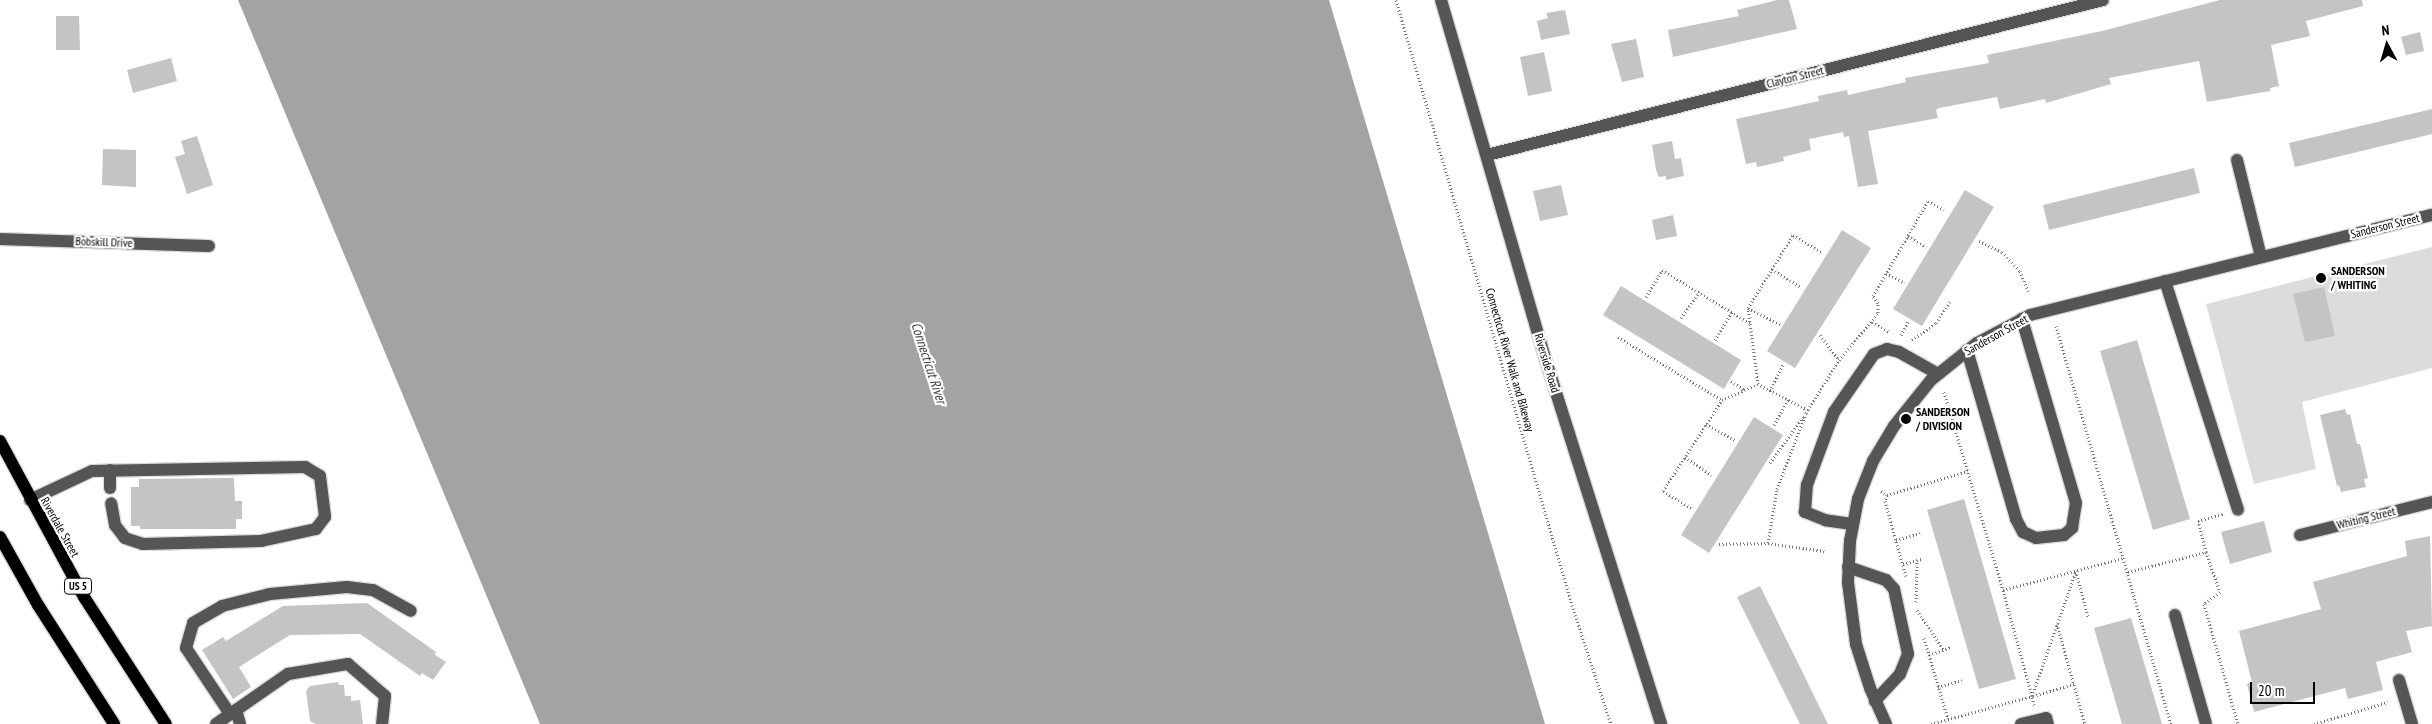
<!DOCTYPE html>
<style>
body{margin:0}
#map{position:relative;width:2432px;height:724px;overflow:hidden;background:#fff;font-family:"PT Sans Narrow",sans-serif}
div>[style]{position:absolute}
.green>*{inset:0;background:#dcdcdc}
.water>*{inset:0;background:#a3a3a3}
.building>*{inset:0;background:#c4c4c4}
.path>*{height:3px;margin-top:-1.5px;transform-origin:0;background:repeating-linear-gradient(90deg,#777 0 1px,transparent 0 3.5px)}
.roads{filter:drop-shadow(1px 0 #dbdbdb) drop-shadow(-1px 0 #dbdbdb) drop-shadow(0 1px #dbdbdb) drop-shadow(0 -1px #dbdbdb)}
.minor>*{height:12px;margin:-6px;padding:0 6px;transform-origin:6px;border-radius:6px;background:#555}
.major>*{height:12px;margin:-6px;padding:0 6px;transform-origin:6px;border-radius:6px;background:#000}
.dots>*{width:14px;height:14px;translate:-50% -50%;box-sizing:border-box;border:2px solid #fff;border-radius:50%}
span{translate:-50% -50%;white-space:nowrap;text-align:center;line-height:1.15;-webkit-text-stroke:4.5px #fff;paint-order:stroke}
.shield-label span{padding:1px 4px;background:#fff;border:1px solid;border-radius:4px;-webkit-text-stroke-width:0}
.shield-label{font-size:11px;color:#000;font-weight:700}
.street-label{font-size:12px;color:#000}
.poi-label{font-size:12px;color:#000;font-weight:700}
.left{translate:0 -50%;text-align:left}
.water-label{font-size:14px;color:#444;font-style:italic}
.north{position:absolute;left:2362px;top:20px;width:50px;height:50px;-webkit-text-stroke:4px #fff;paint-order:stroke;rotate:354deg;font-size:14px;font-weight:700;line-height:20px;text-align:center;color:#000}
.north::after{content:'';display:block;margin:auto;width:18px;height:22px;background:#000;clip-path:polygon(50% 0,100% 100%,50% 72%,0 100%)}
.scale{position:absolute;left:2250px;top:682px;width:65px;height:22px;box-sizing:border-box;border:2px solid #000;border-top:0;padding-left:6px;font-size:15px;line-height:18px;white-space:nowrap;color:#000;-webkit-text-stroke:4px #fff;paint-order:stroke}
</style>
<div id="map">
<div class="green">
<div style="clip-path:polygon(2432px 247px,2432px 368px,2302px 402px,2316px 469px,2254px 484px,2206px 304px)"></div>
</div>
<div class="water">
<div style="clip-path:polygon(238px 0,1329px 0,1545px 724px,540px 724px)"></div>
</div>
<div class="building">
<div style="clip-path:polygon(1777px 0,1789px 0,1797px 29px,1673px 57px,1668px 30px,1739px 16px,1737px 10px)"></div>
<div style="clip-path:polygon(2220px 0,2362px 0,2363px 6px,2306px 21px,2310px 36px,2271px 45px,2279px 86px,2270px 88px,2270px 91px,2207px 102px,2199px 61px,2109px 78px,2111px 84px,2046px 103px,2045px 99px,2000px 109px,1997px 97px,1939px 108px,1936px 110px,1938px 118px,1868px 131px,1878px 184px,1858px 187px,1849px 136px,1844px 137px,1843px 132px,1809px 139px,1811px 150px,1783px 157px,1784px 161px,1757px 167px,1756px 162px,1746px 164px,1736px 119px,1819px 101px,1818px 96px,1847px 90px,1848px 95px,1906px 82px,1905px 78px,1989px 63px,1987px 55px,2102px 31px)"></div>
<div style="clip-path:polygon(1565px 10px,1570px 34px,1541px 40px,1537px 21px,1548px 18px,1546px 13px)"></div>
<div style="clip-path:polygon(56px 16px,79px 16px,80px 50px,56px 50px)"></div>
<div style="clip-path:polygon(2420px 32px,2424px 51px,2406px 55px,2401px 37px)"></div>
<div style="clip-path:polygon(1636px 39px,1644px 77px,1622px 82px,1611px 44px)"></div>
<div style="clip-path:polygon(1544px 52px,1552px 91px,1528px 96px,1520px 57px)"></div>
<div style="clip-path:polygon(171px 58px,177px 81px,133px 93px,127px 70px)"></div>
<div style="clip-path:polygon(2432px 109px,2432px 134px,2295px 167px,2289px 143px)"></div>
<div style="clip-path:polygon(197px 136px,213px 185px,187px 194px,175px 157px,185px 154px,181px 141px)"></div>
<div style="clip-path:polygon(1672px 141px,1675px 159px,1681px 158px,1684px 176px,1666px 180px,1666px 176px,1659px 177px,1656px 170px,1652px 145px)"></div>
<div style="clip-path:polygon(103px 149px,136px 150px,136px 187px,102px 185px)"></div>
<div style="clip-path:polygon(2194px 168px,2200px 193px,2049px 230px,2043px 205px)"></div>
<div style="clip-path:polygon(1561px 185px,1568px 215px,1540px 221px,1533px 191px)"></div>
<div style="clip-path:polygon(1965px 190px,1994px 207px,1922px 326px,1893px 309px)"></div>
<div style="clip-path:polygon(1673px 215px,1677px 236px,1656px 240px,1652px 220px)"></div>
<div style="clip-path:polygon(1842px 230px,1871px 248px,1795px 368px,1767px 351px)"></div>
<div style="clip-path:polygon(1621px 286px,1741px 360px,1724px 389px,1603px 315px)"></div>
<div style="clip-path:polygon(2324px 287px,2335px 336px,2305px 342px,2293px 294px)"></div>
<div style="clip-path:polygon(2137px 340px,2190px 519px,2153px 530px,2100px 351px)"></div>
<div style="clip-path:polygon(2345px 409px,2347px 415px,2350px 414px,2357px 444px,2360px 444px,2368px 478px,2364px 479px,2366px 487px,2341px 492px,2339px 485px,2337px 486px,2320px 415px)"></div>
<div style="clip-path:polygon(1754px 417px,1783px 435px,1709px 553px,1681px 535px)"></div>
<div style="clip-path:polygon(234px 478px,235px 501px,242px 501px,242px 519px,236px 519px,236px 529px,140px 529px,140px 526px,131px 526px,131px 487px,139px 487px,139px 479px)"></div>
<div style="clip-path:polygon(1964px 499px,2016px 679px,1979px 689px,1927px 510px)"></div>
<div style="clip-path:polygon(2264px 521px,2272px 552px,2230px 564px,2221px 532px)"></div>
<div style="clip-path:polygon(2430px 536px,2432px 626px,2406px 631px,2412px 652px,2376px 662px,2383px 690px,2348px 699px,2345px 688px,2254px 712px,2247px 684px,2252px 682px,2239px 631px,2321px 609px,2313px 582px,2407px 556px,2405px 541px)"></div>
<div style="clip-path:polygon(1760px 586px,1828px 724px,1800px 724px,1737px 597px)"></div>
<div style="clip-path:polygon(367px 603px,436px 652px,435px 655px,446px 662px,433px 680px,422px 673px,420px 676px,360px 634px,290px 635px,239px 667px,251px 687px,233px 699px,202px 650px,223px 637px,226px 641px,283px 606px)"></div>
<div style="clip-path:polygon(2131px 618px,2162px 724px,2122px 724px,2094px 628px)"></div>
<div style="clip-path:polygon(338px 682px,339px 685px,344px 685px,345px 696px,351px 696px,351px 701px,360px 700px,363px 724px,316px 724px,310px 721px,306px 691px,310px 686px)"></div>
</div>
<div class="path">
<div style="left:1396px;top:0;width:630px;rotate:73.78deg"></div>
<div style="left:1572px;top:605px;width:125px;rotate:71.9deg"></div>
<div style="left:1908px;top:236px;width:21px;rotate:31deg"></div>
<div style="left:1979px;top:241px;width:25px;rotate:26deg"></div>
<div style="left:2002px;top:252px;width:26px;rotate:47deg"></div>
<div style="left:2020px;top:271px;width:22px;rotate:68deg"></div>
<div style="left:1772px;top:269px;width:34px;rotate:32deg"></div>
<div style="left:1886px;top:273px;width:21px;rotate:28deg"></div>
<div style="left:1646px;top:297px;width:31px;rotate:-59deg"></div>
<div style="left:1662px;top:270px;width:103px;rotate:31.1deg"></div>
<div style="left:1748px;top:308px;width:36px;rotate:27deg"></div>
<div style="left:1681px;top:318px;width:32px;rotate:-55deg"></div>
<div style="left:1872px;top:322px;width:20px;rotate:30deg"></div>
<div style="left:2056px;top:326px;width:414px;rotate:73.9deg"></div>
<div style="left:1820px;top:335px;width:31px;rotate:53deg"></div>
<div style="left:1901px;top:335px;width:15px;rotate:-62deg"></div>
<div style="left:1618px;top:337px;width:122px;rotate:31.2deg"></div>
<div style="left:1722px;top:400px;width:39px;rotate:-24deg"></div>
<div style="left:1715px;top:340px;width:33px;rotate:-59deg"></div>
<div style="left:1912px;top:340px;width:29px;rotate:-35deg"></div>
<div style="left:1936px;top:323px;width:27px;rotate:-57deg"></div>
<div style="left:1731px;top:381px;width:17px;rotate:33deg"></div>
<div style="left:1770px;top:391px;width:30px;rotate:-64deg"></div>
<div style="left:1944px;top:392px;width:207px;rotate:73.4deg"></div>
<div style="left:1808px;top:410px;width:56px;rotate:-152.5deg"></div>
<div style="left:1758px;top:384px;width:77px;rotate:-97.5deg"></div>
<div style="left:1748px;top:308px;width:86px;rotate:-58.3deg"></div>
<div style="left:1793px;top:235px;width:33px;rotate:31deg"></div>
<div style="left:1706px;top:424px;width:33px;rotate:29deg"></div>
<div style="left:1774px;top:425px;width:29px;rotate:-61deg"></div>
<div style="left:1685px;top:457px;width:32px;rotate:34deg"></div>
<div style="left:1770px;top:463px;width:57px;rotate:-54.3deg"></div>
<div style="left:1881px;top:491px;width:7px;rotate:34deg"></div>
<div style="left:1887px;top:495px;width:84px;rotate:-16.5deg"></div>
<div style="left:1887px;top:495px;width:6px;rotate:108deg"></div>
<div style="left:1885px;top:501px;width:78px;rotate:74.4deg"></div>
<div style="left:1691px;top:508px;width:33px;rotate:-149deg"></div>
<div style="left:1663px;top:491px;width:108px;rotate:-57deg"></div>
<div style="left:1896px;top:540px;width:25px;rotate:-16deg"></div>
<div style="left:1768px;top:543px;width:55px;rotate:-80.5deg"></div>
<div style="left:1777px;top:489px;width:81px;rotate:-69.1deg"></div>
<div style="left:1806px;top:413px;width:62px;rotate:-58.1deg"></div>
<div style="left:1839px;top:360px;width:61px;rotate:-50.3deg"></div>
<div style="left:1878px;top:313px;width:10px;rotate:-90deg"></div>
<div style="left:1878px;top:303px;width:9px;rotate:-126deg"></div>
<div style="left:1873px;top:296px;width:110px;rotate:-59.9deg"></div>
<div style="left:1928px;top:201px;width:18px;rotate:29deg"></div>
<div style="left:1719px;top:544px;width:49px;rotate:-1.2deg"></div>
<div style="left:1768px;top:543px;width:57px;rotate:8.1deg"></div>
<div style="left:2206px;top:552px;width:42px;rotate:70.7deg"></div>
<div style="left:2220px;top:592px;width:20px;rotate:143deg"></div>
<div style="left:2204px;top:604px;width:125px;rotate:74.2deg"></div>
<div style="left:1903px;top:564px;width:20px;rotate:-15deg"></div>
<div style="left:2076px;top:571px;width:48px;rotate:75.4deg"></div>
<div style="left:2128px;top:572px;width:81px;rotate:-14.4deg"></div>
<div style="left:2206px;top:552px;width:32px;rotate:-104deg"></div>
<div style="left:2198px;top:521px;width:26px;rotate:-16deg"></div>
<div style="left:1916px;top:602px;width:42px;rotate:-88.6deg"></div>
<div style="left:1917px;top:610px;width:48px;rotate:56deg"></div>
<div style="left:2057px;top:624px;width:104px;rotate:74.4deg"></div>
<div style="left:1924px;top:638px;width:84px;rotate:73.5deg"></div>
<div style="left:1929px;top:655px;width:23px;rotate:-20deg"></div>
<div style="left:1938px;top:687px;width:25px;rotate:-16deg"></div>
<div style="left:2033px;top:696px;width:43px;rotate:-16.3deg"></div>
<div style="left:2034px;top:705px;width:9px;rotate:-103deg"></div>
<div style="left:2032px;top:696px;width:133px;rotate:-70.6deg"></div>
<div style="left:1931px;top:724px;width:105px;rotate:-15.5deg"></div>
<div style="left:2032px;top:696px;width:110px;rotate:-105.3deg"></div>
<div style="left:2003px;top:590px;width:124px;rotate:-14.9deg"></div>
<div style="left:2314px;top:724px;width:77px;rotate:-16.6deg"></div>
</div>
<div class="roads">
<div class="minor">
<div style="left:1441px;top:0;width:376px;rotate:73.8deg"></div>
<div style="left:1546px;top:361px;width:381px;rotate:72.4deg"></div>
<div style="left:1487px;top:155px;width:635px;rotate:-14.12deg"></div>
<div style="left:2237px;top:160px;width:100px;rotate:76.1deg"></div>
<div style="left:0;top:239px;width:209px;rotate:1.9deg"></div>
<div style="left:2165px;top:281px;width:240px;rotate:72.3deg"></div>
<div style="left:1967px;top:350px;width:176px;rotate:73.8deg"></div>
<div style="left:2016px;top:519px;width:15px;rotate:62deg"></div>
<div style="left:2023px;top:532px;width:14px;rotate:25deg"></div>
<div style="left:2036px;top:538px;width:28px;rotate:-6deg"></div>
<div style="left:2064px;top:535px;width:11px;rotate:-41deg"></div>
<div style="left:2072px;top:528px;width:25px;rotate:-81deg"></div>
<div style="left:2076px;top:503px;width:192px;rotate:-106.4deg"></div>
<div style="left:110px;top:488px;width:18px;rotate:-90deg"></div>
<div style="left:30px;top:500px;width:68px;rotate:-25.1deg"></div>
<div style="left:92px;top:471px;width:213px;rotate:-1.1deg"></div>
<div style="left:305px;top:467px;width:17px;rotate:31deg"></div>
<div style="left:320px;top:476px;width:41px;rotate:83deg"></div>
<div style="left:325px;top:517px;width:15px;rotate:127deg"></div>
<div style="left:316px;top:529px;width:56px;rotate:167.7deg"></div>
<div style="left:261px;top:541px;width:118px;rotate:178.5deg"></div>
<div style="left:143px;top:544px;width:19px;rotate:-162deg"></div>
<div style="left:125px;top:538px;width:16px;rotate:-128deg"></div>
<div style="left:115px;top:525px;width:22px;rotate:-100deg"></div>
<div style="left:1852px;top:524px;width:27px;rotate:-172deg"></div>
<div style="left:1825px;top:520px;width:22px;rotate:-158deg"></div>
<div style="left:1805px;top:512px;width:27px;rotate:-86deg"></div>
<div style="left:1807px;top:485px;width:78px;rotate:-69.7deg"></div>
<div style="left:1834px;top:412px;width:70px;rotate:-55.4deg"></div>
<div style="left:1874px;top:354px;width:14px;rotate:-21deg"></div>
<div style="left:1887px;top:349px;width:12px;rotate:14deg"></div>
<div style="left:1899px;top:352px;width:45px;rotate:29.4deg"></div>
<div style="left:2300px;top:535px;width:136px;rotate:-14deg"></div>
<div style="left:1848px;top:567px;width:40px;rotate:18.9deg"></div>
<div style="left:1886px;top:580px;width:12px;rotate:48deg"></div>
<div style="left:1894px;top:589px;width:66px;rotate:77.8deg"></div>
<div style="left:1908px;top:654px;width:22px;rotate:112deg"></div>
<div style="left:1900px;top:674px;width:37px;rotate:133deg"></div>
<div style="left:2175px;top:615px;width:113px;rotate:74.1deg"></div>
<div style="left:2399px;top:680px;width:46px;rotate:73.5deg"></div>
<div style="left:236px;top:710px;width:15px;rotate:74deg"></div>
<div style="left:230px;top:714px;width:79px;rotate:-123.7deg"></div>
<div style="left:186px;top:648px;width:26px;rotate:-74deg"></div>
<div style="left:193px;top:623px;width:34px;rotate:-30deg"></div>
<div style="left:222px;top:606px;width:49px;rotate:-14deg"></div>
<div style="left:270px;top:594px;width:77px;rotate:-5.2deg"></div>
<div style="left:347px;top:587px;width:26px;rotate:7deg"></div>
<div style="left:373px;top:590px;width:43px;rotate:28.9deg"></div>
<div style="left:216px;top:724px;width:88px;rotate:-34.8deg"></div>
<div style="left:288px;top:674px;width:61px;rotate:-9.5deg"></div>
<div style="left:348px;top:664px;width:49px;rotate:40.9deg"></div>
<div style="left:385px;top:696px;width:28px;rotate:96deg"></div>
<div style="left:1886px;top:724px;width:39px;rotate:-114deg"></div>
<div style="left:1870px;top:688px;width:46px;rotate:-107.7deg"></div>
<div style="left:1856px;top:644px;width:63px;rotate:-97.4deg"></div>
<div style="left:1848px;top:582px;width:41px;rotate:-87.2deg"></div>
<div style="left:1850px;top:541px;width:43px;rotate:-79.2deg"></div>
<div style="left:1858px;top:499px;width:41px;rotate:-68.5deg"></div>
<div style="left:1873px;top:461px;width:41px;rotate:-59deg"></div>
<div style="left:1894px;top:426px;width:59px;rotate:-51.2deg"></div>
<div style="left:1931px;top:380px;width:59px;rotate:-38.8deg"></div>
<div style="left:1977px;top:343px;width:60px;rotate:-27.8deg"></div>
<div style="left:2030px;top:315px;width:414px;rotate:-14deg"></div>
<div style="left:2021px;top:724px;width:26px;rotate:-13deg"></div>
<div style="left:2046px;top:718px;width:6px;rotate:72deg"></div>
</div>
<div class="major">
<div style="left:0;top:441px;width:177px;rotate:61.7deg"></div>
<div style="left:84px;top:597px;width:151px;rotate:57.2deg"></div>
<div style="left:0;top:537px;width:78px;rotate:60.8deg"></div>
<div style="left:38px;top:605px;width:141px;rotate:57.4deg"></div>
</div>
</div>
<div class="dots">
<div style="left:2321px;top:278px;background:#000"></div>
<div style="left:1906px;top:419px;background:#000"></div>
</div>
<div class="shield-label">
<span style="left:78px;top:586px">US 5</span>
</div>
<div class="street-label">
<span style="left:1795px;top:77px;rotate:-14deg">Clayton Street</span>
<span style="left:2385px;top:226px;rotate:-14deg">Sanderson Street</span>
<span style="left:104px;top:242px;rotate:2deg">Bobskill Drive</span>
<span style="left:1996px;top:335px;rotate:-29deg">Sanderson Street</span>
<span style="left:1510px;top:360px;rotate:74deg">Connecticut River Walk and Bikeway</span>
<span style="left:1547px;top:363px;rotate:73deg">Riverside Road</span>
<span style="left:2366px;top:518px;rotate:-14deg">Whiting Street</span>
<span style="left:60px;top:527px;rotate:61deg">Riverdale Street</span>
</div>
<div class="poi-label">
<span class="left" style="left:2331px;top:278px">SANDERSON<br>/ WHITING</span>
<span class="left" style="left:1916px;top:419px">SANDERSON<br>/ DIVISION</span>
</div>
<div class="water-label">
<span style="left:929px;top:363px;rotate:72deg">Connecticut River</span>
</div>
<div class="north">N</div>
<div class="scale">20 m</div>
</div>
